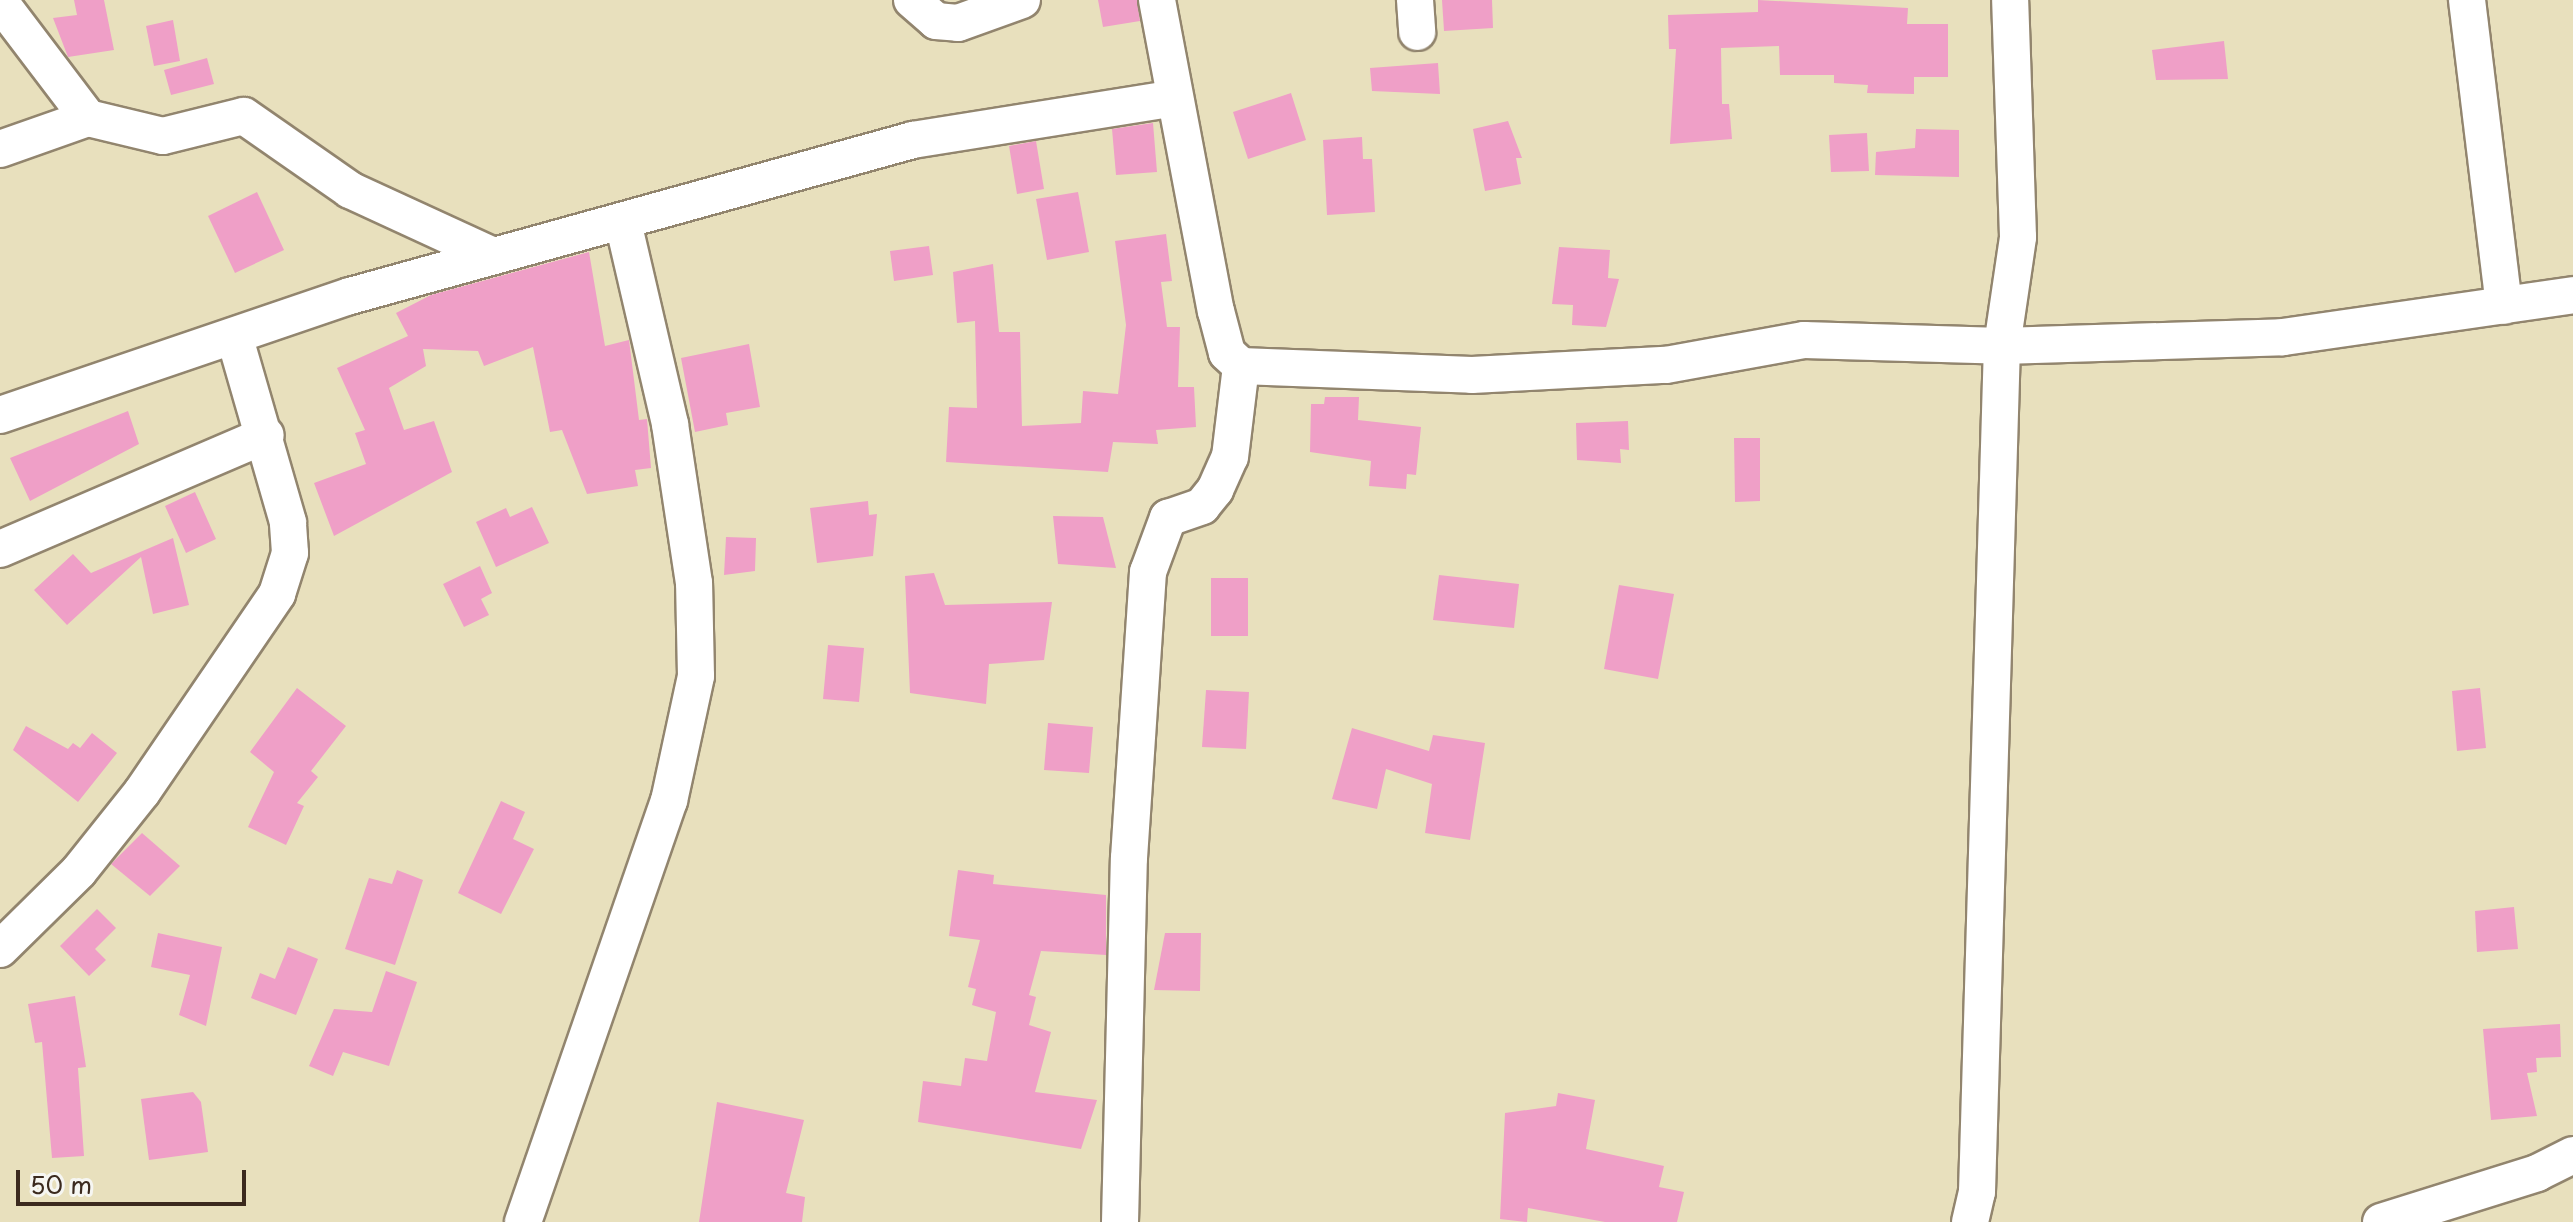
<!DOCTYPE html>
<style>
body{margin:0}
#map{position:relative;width:2573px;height:1222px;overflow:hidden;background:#e8e0bd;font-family:"Playpen Sans",sans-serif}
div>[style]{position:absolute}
.building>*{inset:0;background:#ef9fc7}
.roads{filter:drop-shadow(2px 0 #92856e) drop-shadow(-2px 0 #92856e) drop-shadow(0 2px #92856e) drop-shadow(0 -2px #92856e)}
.minor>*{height:36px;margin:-18px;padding:0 18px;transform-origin:18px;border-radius:18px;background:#fff}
span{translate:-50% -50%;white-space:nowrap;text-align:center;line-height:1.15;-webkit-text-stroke:7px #f6f6f2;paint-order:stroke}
.scale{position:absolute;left:16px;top:1170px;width:230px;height:36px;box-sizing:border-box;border:4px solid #3b2a1e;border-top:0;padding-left:10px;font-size:24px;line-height:28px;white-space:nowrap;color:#3b2a1e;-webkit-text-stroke:6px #f6f6f2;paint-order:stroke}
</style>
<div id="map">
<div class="building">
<div style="clip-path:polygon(74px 0,104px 0,114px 50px,68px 57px,53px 18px,77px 15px)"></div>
<div style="clip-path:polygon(1098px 0,1137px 0,1140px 21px,1103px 27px)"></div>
<div style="clip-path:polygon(1442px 0,1492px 0,1493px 28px,1444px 31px)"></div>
<div style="clip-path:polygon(1758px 0,1908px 8px,1907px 24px,1948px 24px,1948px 77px,1914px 77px,1914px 94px,1867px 93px,1868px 85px,1834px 83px,1834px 75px,1780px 75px,1779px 46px,1721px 48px,1722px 104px,1729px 104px,1732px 139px,1670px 144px,1676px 49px,1669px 49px,1668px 15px,1758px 12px)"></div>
<div style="clip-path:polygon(173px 20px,180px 61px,154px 66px,146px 26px)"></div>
<div style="clip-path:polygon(2224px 41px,2228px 79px,2156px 80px,2152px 50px)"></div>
<div style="clip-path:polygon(207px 58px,214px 84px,171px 95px,164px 70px)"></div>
<div style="clip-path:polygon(1438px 63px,1440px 94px,1372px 91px,1370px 68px)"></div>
<div style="clip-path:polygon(1291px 93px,1306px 140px,1248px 159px,1233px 112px)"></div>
<div style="clip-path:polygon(1508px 121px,1522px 158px,1516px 158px,1521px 184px,1485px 191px,1473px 129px)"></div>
<div style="clip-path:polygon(1153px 123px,1157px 172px,1116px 175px,1112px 129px)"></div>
<div style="clip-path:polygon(1916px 129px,1959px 130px,1959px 177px,1875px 175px,1876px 152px,1915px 148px)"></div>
<div style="clip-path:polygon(1867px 133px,1869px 171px,1831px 172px,1829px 135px)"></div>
<div style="clip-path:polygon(1362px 137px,1363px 159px,1372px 159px,1375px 212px,1327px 215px,1323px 140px)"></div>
<div style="clip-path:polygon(1036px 141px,1044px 189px,1017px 194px,1009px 146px)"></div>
<div style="clip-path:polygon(257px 192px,284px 250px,235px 273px,208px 216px)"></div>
<div style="clip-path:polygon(1078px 192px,1089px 252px,1047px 260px,1036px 199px)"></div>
<div style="clip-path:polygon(1166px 234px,1172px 281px,1161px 282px,1167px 327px,1180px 327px,1178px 387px,1194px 387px,1196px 427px,1156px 430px,1158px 444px,1113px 442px,1108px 472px,946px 462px,949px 407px,977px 408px,975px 321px,957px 323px,953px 272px,993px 264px,999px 332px,1020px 332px,1022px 426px,1081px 423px,1083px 391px,1118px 394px,1126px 325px,1115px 241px)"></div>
<div style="clip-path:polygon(929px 246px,933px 275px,894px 281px,890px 251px)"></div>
<div style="clip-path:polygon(1559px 247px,1610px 250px,1608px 278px,1619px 279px,1606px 327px,1572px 325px,1573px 305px,1552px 304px)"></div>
<div style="clip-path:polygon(589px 252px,605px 346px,629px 340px,639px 420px,647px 419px,651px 468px,635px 470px,638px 486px,587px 494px,562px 430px,550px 432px,533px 347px,484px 366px,478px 351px,423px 349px,426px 366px,389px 388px,404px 430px,434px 421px,452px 472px,334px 536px,314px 483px,366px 464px,355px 433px,365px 430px,337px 368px,408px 336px,396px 313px,431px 295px)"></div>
<div style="clip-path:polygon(749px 344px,760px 407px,726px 413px,728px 425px,695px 432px,681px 358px)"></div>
<div style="clip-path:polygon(1325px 397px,1359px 397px,1358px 420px,1421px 427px,1416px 475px,1407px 474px,1406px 489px,1369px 486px,1371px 461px,1310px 452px,1311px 404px,1324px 404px)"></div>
<div style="clip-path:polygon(128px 411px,139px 444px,30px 501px,10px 458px)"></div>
<div style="clip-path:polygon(1628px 421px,1629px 450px,1620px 449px,1621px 463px,1577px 460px,1576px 423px)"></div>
<div style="clip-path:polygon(1734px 438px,1760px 438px,1760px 501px,1735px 502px)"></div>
<div style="clip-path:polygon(195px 492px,216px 539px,186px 553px,165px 506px)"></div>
<div style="clip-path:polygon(868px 501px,869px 515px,877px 514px,873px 556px,817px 563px,810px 508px)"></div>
<div style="clip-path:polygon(532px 507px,549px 543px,496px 567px,476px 522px,506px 508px,510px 517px)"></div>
<div style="clip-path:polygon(1053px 516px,1103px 517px,1116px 568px,1058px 564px)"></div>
<div style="clip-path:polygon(726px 537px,756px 538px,755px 571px,724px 575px)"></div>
<div style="clip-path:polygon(173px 538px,189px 605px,153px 614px,141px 557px,67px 625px,34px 590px,73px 554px,91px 573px)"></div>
<div style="clip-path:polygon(480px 566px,492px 593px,481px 599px,489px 615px,464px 627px,443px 584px)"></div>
<div style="clip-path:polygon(934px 573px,945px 605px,1052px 602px,1044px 660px,989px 664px,986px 704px,910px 693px,905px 576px)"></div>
<div style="clip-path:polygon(1439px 575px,1519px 584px,1514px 628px,1433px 620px)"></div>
<div style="clip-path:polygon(1211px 578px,1248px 578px,1248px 636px,1211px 636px)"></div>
<div style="clip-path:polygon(1619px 585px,1674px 594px,1658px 679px,1604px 669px)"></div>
<div style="clip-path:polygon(828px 645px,864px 648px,859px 702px,823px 699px)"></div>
<div style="clip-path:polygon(297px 688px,346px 726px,311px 771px,318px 777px,297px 803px,304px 806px,286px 845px,248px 827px,274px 772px,250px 752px)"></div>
<div style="clip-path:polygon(2480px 688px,2486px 748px,2457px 751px,2452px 691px)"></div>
<div style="clip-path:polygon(1206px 690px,1249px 692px,1246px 749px,1202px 747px)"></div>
<div style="clip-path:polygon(1048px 723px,1093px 727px,1089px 773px,1044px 770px)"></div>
<div style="clip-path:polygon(26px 726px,68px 749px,73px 743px,80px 748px,92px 733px,117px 753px,78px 802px,13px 750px)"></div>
<div style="clip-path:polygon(1352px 728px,1429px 751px,1433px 735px,1485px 743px,1470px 840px,1425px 833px,1432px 784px,1386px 769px,1377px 809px,1332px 799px)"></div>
<div style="clip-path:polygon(501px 801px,525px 812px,513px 839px,534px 849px,501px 914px,458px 893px)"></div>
<div style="clip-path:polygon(142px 833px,180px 866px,150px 896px,111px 864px)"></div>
<div style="clip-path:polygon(397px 870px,423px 880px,395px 965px,345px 949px,369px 878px,392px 884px)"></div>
<div style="clip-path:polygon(958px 870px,994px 875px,993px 884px,1106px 895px,1106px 955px,1041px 951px,1029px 995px,1036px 997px,1029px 1025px,1051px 1032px,1035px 1092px,1097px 1100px,1081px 1149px,918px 1122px,923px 1081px,961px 1086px,965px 1058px,987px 1061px,996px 1012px,972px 1005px,976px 989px,968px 987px,980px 940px,949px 936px)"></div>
<div style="clip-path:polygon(2514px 907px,2518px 949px,2477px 952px,2475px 911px)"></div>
<div style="clip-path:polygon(97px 909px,116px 928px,95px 949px,106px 960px,89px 976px,60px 946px)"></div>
<div style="clip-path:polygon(158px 933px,222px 947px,206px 1026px,179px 1015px,190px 975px,151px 967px)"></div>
<div style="clip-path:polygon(1165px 933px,1201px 933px,1200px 991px,1154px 990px)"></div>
<div style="clip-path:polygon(288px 947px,318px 959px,296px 1015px,251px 998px,260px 973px,275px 979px)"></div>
<div style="clip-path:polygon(386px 971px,417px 982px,389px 1066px,343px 1052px,333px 1076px,309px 1066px,334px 1009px,372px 1012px)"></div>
<div style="clip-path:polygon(75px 996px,86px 1067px,78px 1068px,84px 1156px,52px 1158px,42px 1042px,35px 1043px,28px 1004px)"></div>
<div style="clip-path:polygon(2560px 1024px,2561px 1057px,2536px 1058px,2537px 1072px,2527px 1073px,2537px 1116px,2491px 1120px,2483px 1029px)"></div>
<div style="clip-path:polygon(193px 1092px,201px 1102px,208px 1152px,149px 1160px,141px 1099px)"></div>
<div style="clip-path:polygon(1558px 1093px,1595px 1100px,1586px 1149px,1664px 1166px,1659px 1187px,1684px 1192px,1677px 1222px,1605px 1222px,1528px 1208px,1527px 1222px,1500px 1219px,1505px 1113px,1556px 1106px)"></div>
<div style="clip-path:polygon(717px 1102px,804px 1120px,786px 1193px,805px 1197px,802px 1222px,699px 1222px)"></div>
</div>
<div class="roads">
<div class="minor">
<div style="left:912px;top:0;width:32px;rotate:41deg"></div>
<div style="left:936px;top:21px;width:22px;rotate:5deg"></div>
<div style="left:958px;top:23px;width:68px;rotate:-19.8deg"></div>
<div style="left:1157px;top:0;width:317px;rotate:79.3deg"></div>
<div style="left:1216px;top:311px;width:43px;rotate:75.3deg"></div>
<div style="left:1227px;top:353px;width:19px;rotate:43deg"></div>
<div style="left:1241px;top:366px;width:231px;rotate:2.2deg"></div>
<div style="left:1472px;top:375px;width:194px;rotate:-3deg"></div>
<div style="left:1666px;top:365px;width:140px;rotate:-10.3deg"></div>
<div style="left:1804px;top:340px;width:198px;rotate:1.7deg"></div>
<div style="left:2002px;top:346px;width:281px;rotate:-1.8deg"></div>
<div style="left:2283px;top:337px;width:293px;rotate:-8.2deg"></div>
<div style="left:1415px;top:0;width:32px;rotate:86deg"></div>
<div style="left:2467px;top:0;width:308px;rotate:83.1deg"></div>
<div style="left:0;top:2px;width:146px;rotate:52.8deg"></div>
<div style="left:0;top:149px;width:93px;rotate:-19.4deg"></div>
<div style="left:88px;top:118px;width:77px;rotate:13.5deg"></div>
<div style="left:163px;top:136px;width:83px;rotate:-13.9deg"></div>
<div style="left:244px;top:116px;width:129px;rotate:34.9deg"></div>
<div style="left:350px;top:190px;width:155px;rotate:24.7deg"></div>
<div style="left:0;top:415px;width:370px;rotate:-18.8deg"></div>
<div style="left:350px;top:296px;width:584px;rotate:-15.49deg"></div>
<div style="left:913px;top:140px;width:264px;rotate:-9.1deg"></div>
<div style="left:0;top:549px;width:289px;rotate:-23.2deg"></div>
<div style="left:0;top:949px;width:111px;rotate:-44.6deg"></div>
<div style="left:79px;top:871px;width:101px;rotate:-51.4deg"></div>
<div style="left:142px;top:792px;width:240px;rotate:-55.7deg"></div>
<div style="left:277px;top:594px;width:43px;rotate:-72.4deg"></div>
<div style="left:290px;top:553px;width:31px;rotate:-94deg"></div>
<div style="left:288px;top:522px;width:191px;rotate:-106.1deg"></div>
<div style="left:523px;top:1222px;width:446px;rotate:-70.9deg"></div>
<div style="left:669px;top:801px;width:128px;rotate:-77.8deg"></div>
<div style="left:696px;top:676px;width:93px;rotate:-91.2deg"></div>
<div style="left:694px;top:583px;width:161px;rotate:-98.6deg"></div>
<div style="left:670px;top:424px;width:207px;rotate:-103.1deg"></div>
<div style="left:1120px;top:1222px;width:364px;rotate:-88.6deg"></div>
<div style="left:1129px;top:858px;width:287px;rotate:-86.2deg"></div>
<div style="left:1148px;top:572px;width:58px;rotate:-69.7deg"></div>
<div style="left:1168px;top:518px;width:36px;rotate:-19deg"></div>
<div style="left:1202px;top:506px;width:21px;rotate:-51deg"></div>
<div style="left:1215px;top:490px;width:36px;rotate:-66deg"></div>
<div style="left:1230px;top:457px;width:92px;rotate:-83.1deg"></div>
<div style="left:1970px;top:1222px;width:31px;rotate:-77deg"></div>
<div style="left:1977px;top:1192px;width:846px;rotate:-88.31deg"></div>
<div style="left:2002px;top:346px;width:110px;rotate:-81.6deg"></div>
<div style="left:2018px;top:237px;width:237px;rotate:-91.9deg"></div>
<div style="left:2381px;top:1222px;width:164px;rotate:-17.4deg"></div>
<div style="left:2537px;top:1173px;width:40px;rotate:-26.6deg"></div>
</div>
</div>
<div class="scale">50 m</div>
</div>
